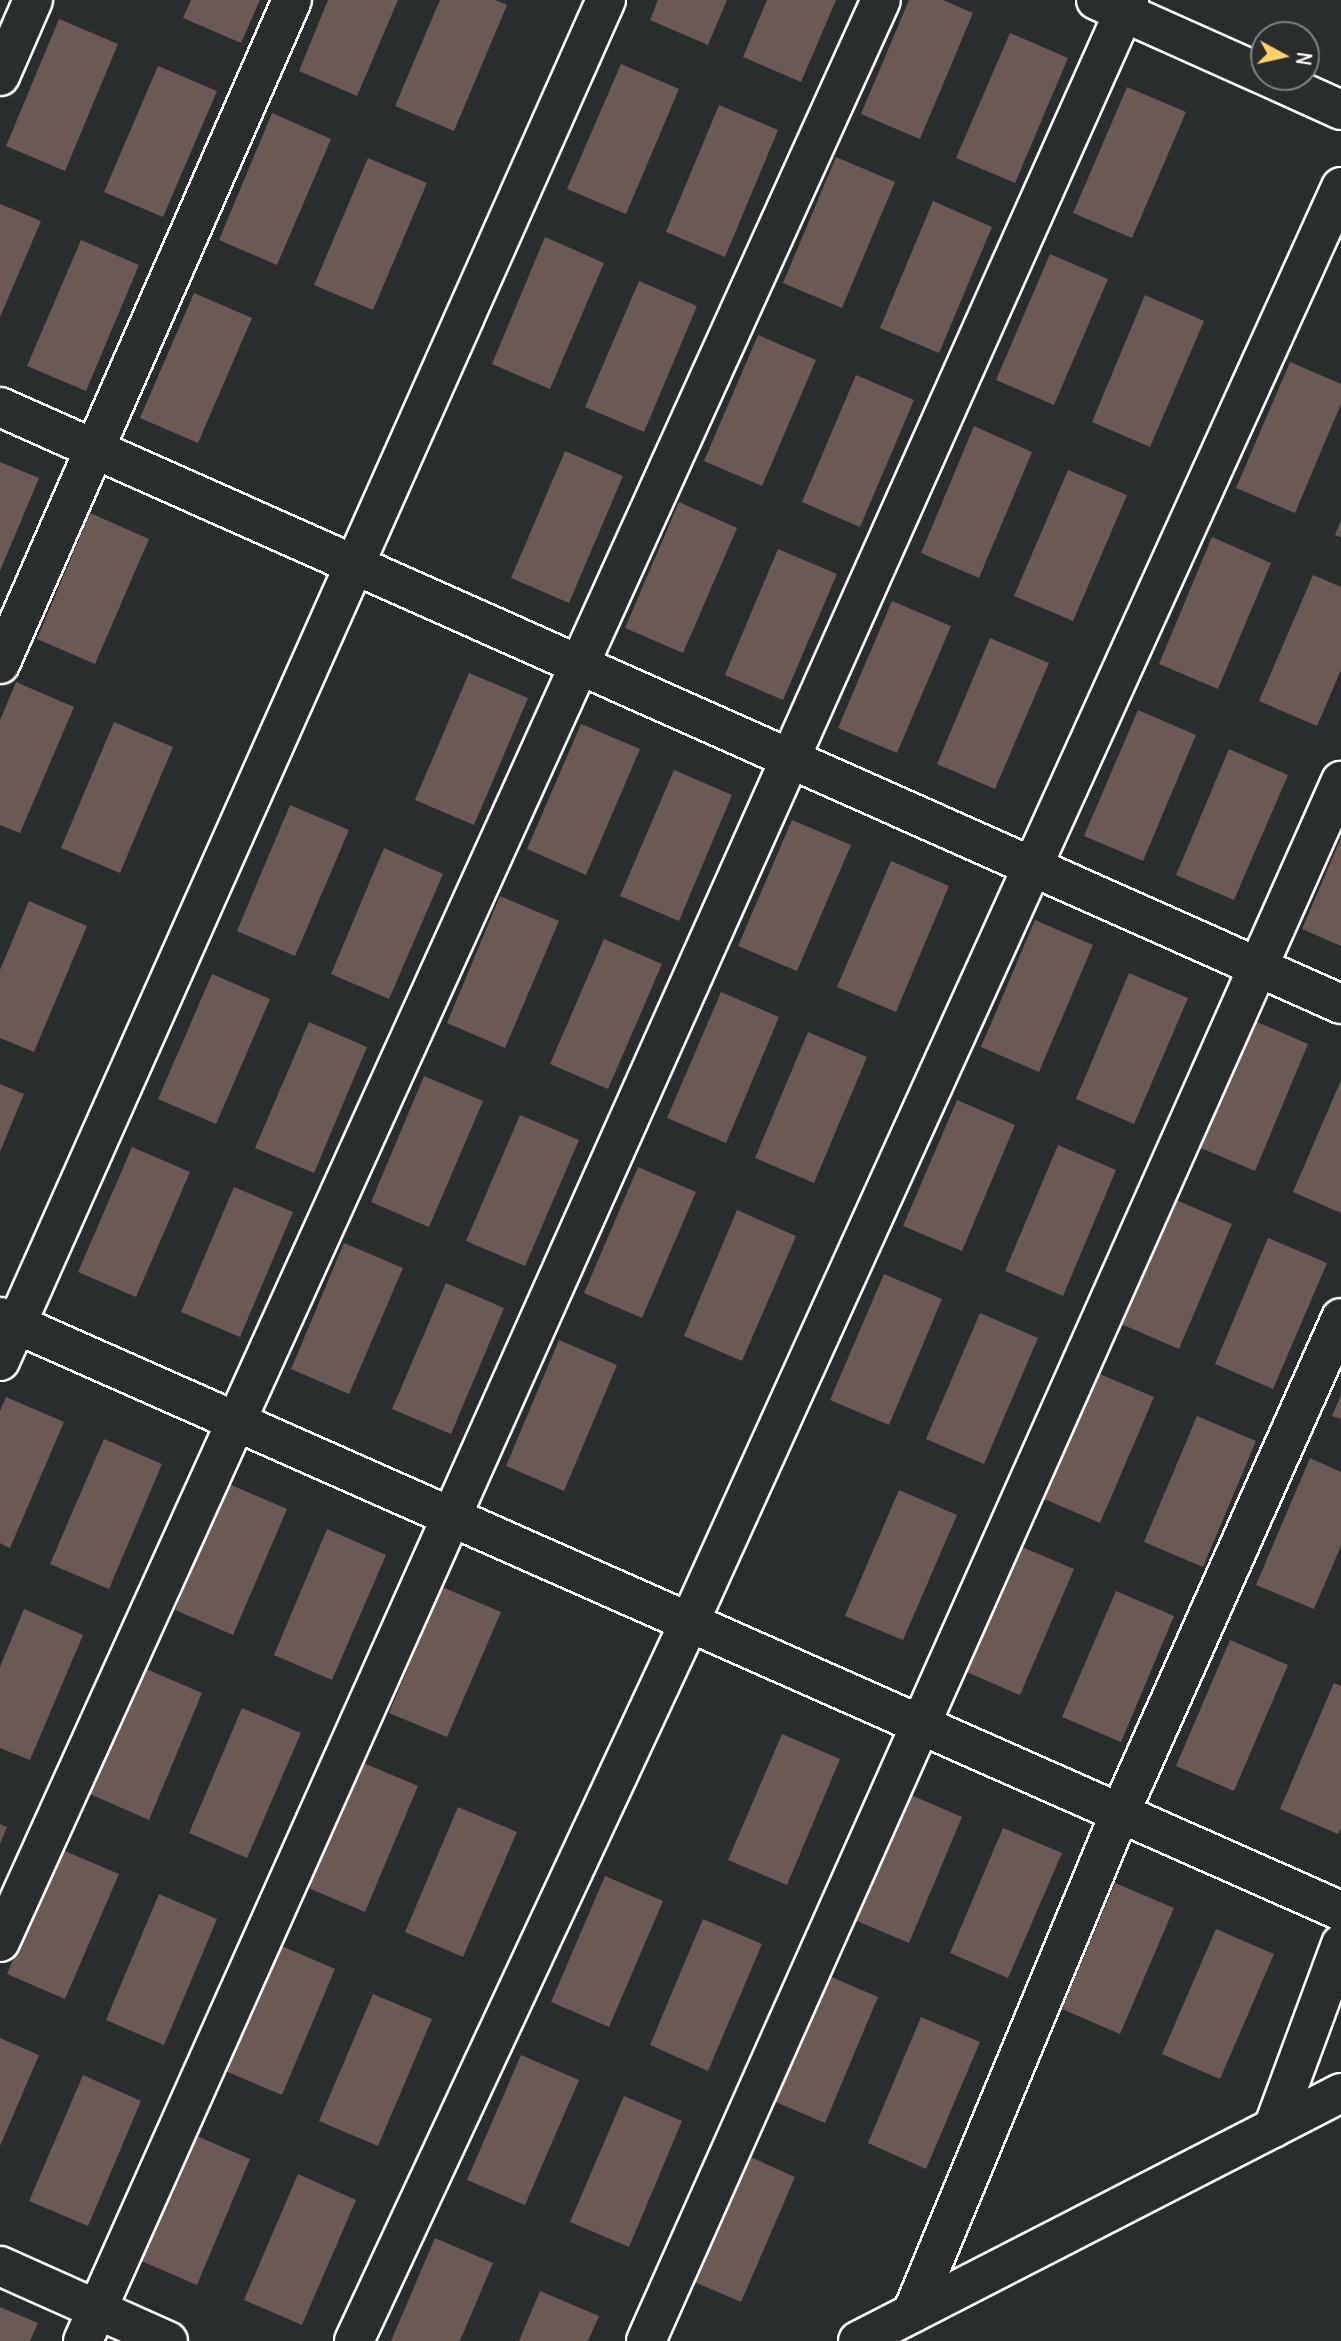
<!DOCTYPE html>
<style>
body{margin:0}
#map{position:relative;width:1341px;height:2341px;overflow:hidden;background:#2a2d2e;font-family:Delius,sans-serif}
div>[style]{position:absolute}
.building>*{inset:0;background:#6b5956}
.roads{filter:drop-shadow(2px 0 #fff) drop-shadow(-2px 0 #fff) drop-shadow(0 2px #fff) drop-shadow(0 -2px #fff)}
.minor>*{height:38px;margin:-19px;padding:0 19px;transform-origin:19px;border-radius:19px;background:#2a2d2e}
span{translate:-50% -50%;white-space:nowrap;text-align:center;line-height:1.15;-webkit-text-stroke:5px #2a2d2e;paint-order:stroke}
.north{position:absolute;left:1250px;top:21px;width:70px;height:70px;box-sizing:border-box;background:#2a2d2e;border:2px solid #7f8182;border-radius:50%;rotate:98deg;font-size:19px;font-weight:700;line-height:28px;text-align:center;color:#fff}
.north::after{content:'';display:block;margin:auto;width:24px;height:32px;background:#ffd166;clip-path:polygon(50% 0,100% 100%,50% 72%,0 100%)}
</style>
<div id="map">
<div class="building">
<div style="clip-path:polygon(191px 0,260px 0,241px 43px,183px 18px)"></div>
<div style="clip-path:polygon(328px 0,398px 0,357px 96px,299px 71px)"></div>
<div style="clip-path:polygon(440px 0,495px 0,507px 5px,454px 131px,395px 106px)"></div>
<div style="clip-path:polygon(658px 0,727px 0,708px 45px,650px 20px)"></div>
<div style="clip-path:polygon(767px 0,836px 0,801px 82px,743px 57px)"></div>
<div style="clip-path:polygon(909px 0,943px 0,973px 13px,920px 139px,861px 114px)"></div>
<div style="clip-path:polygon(59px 19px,118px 44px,65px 171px,6px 146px)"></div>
<div style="clip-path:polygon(1010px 33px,1068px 58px,1015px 183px,956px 158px)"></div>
<div style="clip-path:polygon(621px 64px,679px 89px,626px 214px,567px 189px)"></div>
<div style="clip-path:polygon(158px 66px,217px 91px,163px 217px,104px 192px)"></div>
<div style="clip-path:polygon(1127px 87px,1186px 112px,1132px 238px,1073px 213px)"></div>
<div style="clip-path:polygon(719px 105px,778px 130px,725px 257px,666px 232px)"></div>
<div style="clip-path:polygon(272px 113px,331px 139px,277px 265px,219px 240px)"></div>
<div style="clip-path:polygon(836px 157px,895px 182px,842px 308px,783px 283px)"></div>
<div style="clip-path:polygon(368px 158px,427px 183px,373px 310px,314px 285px)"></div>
<div style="clip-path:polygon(933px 201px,992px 227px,939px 353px,880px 328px)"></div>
<div style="clip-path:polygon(0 204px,41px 221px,0 317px)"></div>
<div style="clip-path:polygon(545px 237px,604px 263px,550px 389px,492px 364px)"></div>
<div style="clip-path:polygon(81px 240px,139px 265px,86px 391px,27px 366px)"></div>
<div style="clip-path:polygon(1050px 254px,1108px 279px,1054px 405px,996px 380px)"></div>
<div style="clip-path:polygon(639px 281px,697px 306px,644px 432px,585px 407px)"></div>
<div style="clip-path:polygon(194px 293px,252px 318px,198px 443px,140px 418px)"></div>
<div style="clip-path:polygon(1145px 295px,1204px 321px,1150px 447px,1092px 422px)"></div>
<div style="clip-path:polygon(758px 335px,816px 360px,762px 486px,704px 461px)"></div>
<div style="clip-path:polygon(1290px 362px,1341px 384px,1341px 404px,1295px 513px,1236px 488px)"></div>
<div style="clip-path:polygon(856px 375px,914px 400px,860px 527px,802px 502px)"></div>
<div style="clip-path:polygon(974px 426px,1032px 452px,979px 578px,921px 553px)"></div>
<div style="clip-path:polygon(565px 451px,623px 476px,569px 603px,511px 578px)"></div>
<div style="clip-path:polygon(0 462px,39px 478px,0 571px)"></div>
<div style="clip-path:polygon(1068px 470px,1127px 495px,1073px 621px,1014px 596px)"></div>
<div style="clip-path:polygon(679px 502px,737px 528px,683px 653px,625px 628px)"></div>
<div style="clip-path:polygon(90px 513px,149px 539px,95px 664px,37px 639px)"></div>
<div style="clip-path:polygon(1341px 520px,1341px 537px,1335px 535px)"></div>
<div style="clip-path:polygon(1212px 537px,1271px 563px,1218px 689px,1159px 664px)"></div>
<div style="clip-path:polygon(778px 549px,837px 574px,783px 700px,725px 675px)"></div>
<div style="clip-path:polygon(1313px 575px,1341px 587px,1341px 670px,1317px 726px,1259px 701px)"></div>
<div style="clip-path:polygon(892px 601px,951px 626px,897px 753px,838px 728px)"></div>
<div style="clip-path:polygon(990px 638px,1049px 663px,995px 789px,937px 764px)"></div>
<div style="clip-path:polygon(469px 673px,528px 698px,474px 825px,415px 800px)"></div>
<div style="clip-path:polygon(16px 682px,74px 707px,20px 833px,0 825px,0 720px)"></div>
<div style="clip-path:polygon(1138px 710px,1196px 735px,1143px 861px,1084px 836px)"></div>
<div style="clip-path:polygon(114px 722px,173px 747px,120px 873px,61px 848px)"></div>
<div style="clip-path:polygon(581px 724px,640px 749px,586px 875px,527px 849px)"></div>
<div style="clip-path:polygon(1229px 749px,1288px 775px,1234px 900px,1176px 875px)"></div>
<div style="clip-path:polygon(674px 770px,732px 795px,679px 921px,620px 896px)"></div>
<div style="clip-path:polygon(290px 805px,349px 830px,295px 956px,237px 931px)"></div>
<div style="clip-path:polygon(792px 820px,851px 845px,797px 971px,738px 946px)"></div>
<div style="clip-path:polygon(1341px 838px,1341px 946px,1302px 929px)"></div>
<div style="clip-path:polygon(384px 848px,443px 874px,389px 999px,331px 974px)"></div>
<div style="clip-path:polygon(891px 861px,949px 886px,896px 1012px,837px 987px)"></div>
<div style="clip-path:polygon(500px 896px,559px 921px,505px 1048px,447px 1023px)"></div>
<div style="clip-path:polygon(29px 901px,87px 926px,34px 1052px,0 1038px,0 970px)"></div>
<div style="clip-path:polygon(1035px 920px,1093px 945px,1039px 1072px,981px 1047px)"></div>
<div style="clip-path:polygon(604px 939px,662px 964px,608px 1089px,550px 1064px)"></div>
<div style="clip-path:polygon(1129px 973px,1188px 998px,1134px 1124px,1076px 1099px)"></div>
<div style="clip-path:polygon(212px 974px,270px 999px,216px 1124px,158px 1099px)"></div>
<div style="clip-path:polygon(721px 992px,779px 1017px,726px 1143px,667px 1118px)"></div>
<div style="clip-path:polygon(1250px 1019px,1308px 1044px,1255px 1171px,1196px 1146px)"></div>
<div style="clip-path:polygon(309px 1022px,367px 1047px,314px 1173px,255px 1148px)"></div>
<div style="clip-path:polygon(808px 1032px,867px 1057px,814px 1183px,755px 1158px)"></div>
<div style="clip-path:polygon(424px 1076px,483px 1101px,429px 1227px,371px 1202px)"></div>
<div style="clip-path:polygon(1341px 1080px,1341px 1213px,1293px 1192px)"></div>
<div style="clip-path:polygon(0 1084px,24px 1094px,0 1152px)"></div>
<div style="clip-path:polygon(957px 1100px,1015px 1125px,962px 1251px,903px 1226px)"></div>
<div style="clip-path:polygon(520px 1115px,579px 1140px,525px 1266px,466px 1241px)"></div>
<div style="clip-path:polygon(1058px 1145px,1116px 1170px,1063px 1296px,1005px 1271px)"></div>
<div style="clip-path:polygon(132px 1147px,190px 1172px,136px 1297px,78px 1272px)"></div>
<div style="clip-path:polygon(638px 1167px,696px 1192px,642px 1318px,584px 1293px)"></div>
<div style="clip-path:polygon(234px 1187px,293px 1212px,240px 1337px,181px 1312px)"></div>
<div style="clip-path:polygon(1174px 1199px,1232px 1224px,1179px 1349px,1121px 1324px)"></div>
<div style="clip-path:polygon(737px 1210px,796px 1236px,742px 1361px,684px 1336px)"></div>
<div style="clip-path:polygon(1268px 1238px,1327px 1263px,1273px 1389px,1215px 1364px)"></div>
<div style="clip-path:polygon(344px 1243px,403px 1268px,349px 1394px,291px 1369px)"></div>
<div style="clip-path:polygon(884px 1274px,942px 1299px,889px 1425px,830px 1400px)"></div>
<div style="clip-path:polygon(446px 1283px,504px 1308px,451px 1434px,392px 1409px)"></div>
<div style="clip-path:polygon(980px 1313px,1038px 1338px,984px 1464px,926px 1439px)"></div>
<div style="clip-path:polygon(559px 1340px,617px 1365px,564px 1491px,506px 1466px)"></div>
<div style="clip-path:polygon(1095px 1372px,1154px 1397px,1100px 1523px,1042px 1498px)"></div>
<div style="clip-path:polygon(1341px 1395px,1341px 1419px,1332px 1416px)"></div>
<div style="clip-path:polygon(6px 1397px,64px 1422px,10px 1548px,0 1543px,0 1411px)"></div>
<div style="clip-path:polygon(1197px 1416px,1256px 1441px,1203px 1567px,1144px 1542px)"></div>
<div style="clip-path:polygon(104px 1439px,162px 1464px,109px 1589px,50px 1564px)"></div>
<div style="clip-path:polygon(1310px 1458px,1341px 1472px,1341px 1546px,1314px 1609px,1256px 1585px)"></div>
<div style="clip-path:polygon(229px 1484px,287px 1509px,233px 1635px,175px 1610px)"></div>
<div style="clip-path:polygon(899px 1490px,957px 1515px,903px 1640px,845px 1616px)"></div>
<div style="clip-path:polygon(327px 1529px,386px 1555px,332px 1680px,274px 1655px)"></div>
<div style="clip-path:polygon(1015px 1544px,1074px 1569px,1020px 1695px,962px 1670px)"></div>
<div style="clip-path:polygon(442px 1587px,501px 1612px,447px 1737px,389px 1713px)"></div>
<div style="clip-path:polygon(1116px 1591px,1174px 1616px,1121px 1742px,1062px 1717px)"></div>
<div style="clip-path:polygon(24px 1609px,83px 1635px,30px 1760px,0 1748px,0 1667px)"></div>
<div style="clip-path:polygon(1230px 1640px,1288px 1665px,1234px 1791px,1176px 1766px)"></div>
<div style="clip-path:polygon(144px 1668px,202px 1693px,149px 1820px,90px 1794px)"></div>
<div style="clip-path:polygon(1334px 1683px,1341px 1686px,1341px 1828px,1338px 1834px,1280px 1809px)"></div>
<div style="clip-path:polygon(242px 1708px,301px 1733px,247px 1858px,189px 1833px)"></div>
<div style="clip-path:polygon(782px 1734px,840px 1759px,787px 1885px,728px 1860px)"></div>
<div style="clip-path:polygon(359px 1761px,418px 1786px,365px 1912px,306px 1887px)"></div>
<div style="clip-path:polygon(904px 1792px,962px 1817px,909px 1943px,850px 1918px)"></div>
<div style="clip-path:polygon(458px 1807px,517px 1832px,463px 1957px,405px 1932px)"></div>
<div style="clip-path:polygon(0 1824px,7px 1827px,0 1844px)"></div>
<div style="clip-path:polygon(1003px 1828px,1062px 1853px,1008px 1978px,950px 1953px)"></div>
<div style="clip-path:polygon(60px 1849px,119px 1874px,65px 1999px,7px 1974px)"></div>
<div style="clip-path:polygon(605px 1876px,663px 1901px,609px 2027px,551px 2002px)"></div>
<div style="clip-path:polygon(1115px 1883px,1174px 1908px,1120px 2034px,1062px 2009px)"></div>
<div style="clip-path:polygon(159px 1894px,217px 1919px,164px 2045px,106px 2020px)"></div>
<div style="clip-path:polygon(703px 1919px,762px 1944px,708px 2071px,650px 2045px)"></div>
<div style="clip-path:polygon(1216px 1929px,1274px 1954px,1220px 2079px,1162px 2054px)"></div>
<div style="clip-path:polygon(277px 1944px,335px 1969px,282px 2095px,223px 2070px)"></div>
<div style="clip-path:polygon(820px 1972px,878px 1997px,825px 2123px,766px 2098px)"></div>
<div style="clip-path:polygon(373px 1994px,432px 2019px,378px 2146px,319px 2121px)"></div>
<div style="clip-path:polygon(921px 2017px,980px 2042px,926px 2169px,868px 2143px)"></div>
<div style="clip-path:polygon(0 2038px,39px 2055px,0 2146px)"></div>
<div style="clip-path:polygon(521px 2055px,579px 2080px,525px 2205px,467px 2180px)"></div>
<div style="clip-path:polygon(83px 2075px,141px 2101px,88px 2226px,29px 2201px)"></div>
<div style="clip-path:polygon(624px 2096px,682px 2121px,629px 2247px,570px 2222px)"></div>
<div style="clip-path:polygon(192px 2134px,250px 2159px,197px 2285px,139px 2260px)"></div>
<div style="clip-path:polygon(737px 2151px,795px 2177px,741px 2302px,683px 2277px)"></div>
<div style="clip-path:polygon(298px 2174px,356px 2200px,302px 2325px,244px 2300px)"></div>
<div style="clip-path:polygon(435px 2238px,493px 2263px,460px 2341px,391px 2341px)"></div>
<div style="clip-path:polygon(540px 2291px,599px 2316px,588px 2341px,519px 2341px)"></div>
<div style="clip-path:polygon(0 2307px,38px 2323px,30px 2341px,0 2341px)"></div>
</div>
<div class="roads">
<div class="minor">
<div style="left:1096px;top:0;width:184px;rotate:24.1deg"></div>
<div style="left:0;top:76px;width:83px;rotate:-66.5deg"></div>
<div style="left:1268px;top:77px;width:80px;rotate:24.3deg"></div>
<div style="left:0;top:407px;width:1468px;rotate:24deg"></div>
<div style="left:0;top:664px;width:725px;rotate:-66.26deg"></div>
<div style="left:0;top:1317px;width:1467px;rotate:23.89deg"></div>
<div style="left:0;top:1361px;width:1490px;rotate:-66deg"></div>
<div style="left:0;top:1942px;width:2132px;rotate:-65.6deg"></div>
<div style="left:1273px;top:2128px;width:196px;rotate:-69.7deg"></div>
<div style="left:0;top:2266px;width:184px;rotate:24.1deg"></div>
<div style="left:912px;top:2313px;width:542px;rotate:-67.41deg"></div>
<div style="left:1120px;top:1813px;width:542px;rotate:-65.94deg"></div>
<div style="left:83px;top:2341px;width:2564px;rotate:-65.92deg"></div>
<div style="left:354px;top:2341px;width:792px;rotate:-64.99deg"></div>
<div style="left:689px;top:1623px;width:1577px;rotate:-65.58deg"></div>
<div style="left:646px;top:2341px;width:1708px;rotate:-65.99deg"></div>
<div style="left:858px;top:2341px;width:543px;rotate:-27.18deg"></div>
</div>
</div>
<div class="north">N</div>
</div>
